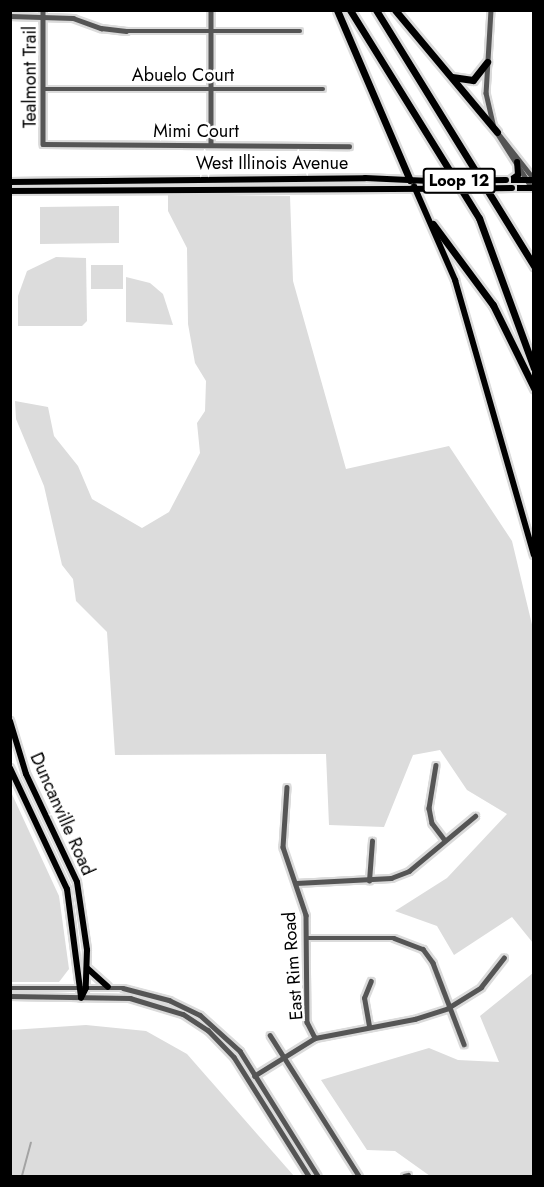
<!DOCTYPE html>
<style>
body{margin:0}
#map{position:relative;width:544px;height:1187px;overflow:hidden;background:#fff;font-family:Jost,sans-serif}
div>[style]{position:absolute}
.green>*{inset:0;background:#dcdcdc}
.stream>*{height:1.5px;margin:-0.75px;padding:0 0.75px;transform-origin:0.75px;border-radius:0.75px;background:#a3a3a3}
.roads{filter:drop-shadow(2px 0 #dbdbdb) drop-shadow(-2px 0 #dbdbdb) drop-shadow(0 2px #dbdbdb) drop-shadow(0 -2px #dbdbdb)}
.minor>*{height:4.5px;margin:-2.25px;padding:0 2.25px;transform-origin:2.25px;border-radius:2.25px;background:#555}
.major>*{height:6px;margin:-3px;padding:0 3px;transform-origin:3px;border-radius:3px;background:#000}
.highway>*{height:7px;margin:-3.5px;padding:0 3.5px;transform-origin:3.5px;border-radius:3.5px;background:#000}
.bridges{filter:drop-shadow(2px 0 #dbdbdb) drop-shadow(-2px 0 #dbdbdb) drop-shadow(0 2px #dbdbdb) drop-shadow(0 -2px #dbdbdb)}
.major-bridge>*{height:6px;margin:-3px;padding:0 3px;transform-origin:3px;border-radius:3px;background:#000}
span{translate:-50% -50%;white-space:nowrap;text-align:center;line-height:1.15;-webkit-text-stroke:5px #fff;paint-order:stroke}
.shield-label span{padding:2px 4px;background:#fff;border:2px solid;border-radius:4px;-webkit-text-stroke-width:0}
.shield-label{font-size:16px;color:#000;font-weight:700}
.street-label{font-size:18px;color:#000}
.frame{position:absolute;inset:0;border:12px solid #000;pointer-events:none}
</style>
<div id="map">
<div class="green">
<div style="clip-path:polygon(168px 194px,290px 196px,293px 281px,346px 469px,449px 446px,512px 541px,534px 633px,533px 943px,512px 917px,454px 955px,437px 926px,395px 911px,447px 878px,507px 814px,467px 790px,440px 750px,413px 755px,384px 827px,329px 825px,326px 754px,115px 755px,107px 632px,76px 601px,73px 579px,62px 565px,44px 486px,16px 419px,15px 401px,48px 407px,54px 436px,78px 466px,92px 499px,142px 528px,169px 512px,200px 453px,197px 423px,205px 411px,206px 381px,195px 363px,188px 324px,187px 248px,168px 211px)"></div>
<div style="clip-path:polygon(119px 206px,119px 243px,40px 244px,40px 207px)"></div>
<div style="clip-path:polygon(56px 257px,86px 258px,87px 321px,82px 326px,18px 326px,18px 296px,27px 271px)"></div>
<div style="clip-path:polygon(91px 265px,123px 265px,123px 289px,91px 289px)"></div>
<div style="clip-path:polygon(126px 277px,150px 283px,163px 294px,173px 325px,126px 322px)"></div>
<div style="clip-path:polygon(11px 792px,59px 896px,69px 969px,59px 982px,11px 982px)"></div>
<div style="clip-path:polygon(533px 973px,533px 1176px,430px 1176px,395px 1151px,367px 1150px,321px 1080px,429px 1048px,458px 1060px,499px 1062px,480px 1016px)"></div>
<div style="clip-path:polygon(86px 1025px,146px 1031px,187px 1054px,294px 1176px,11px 1176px,11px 1030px)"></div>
</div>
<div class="stream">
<div style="left:22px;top:1176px;width:34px;rotate:-75deg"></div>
</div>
<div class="roads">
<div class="minor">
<div style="left:43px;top:10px;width:134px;rotate:90deg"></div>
<div style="left:43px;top:144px;width:306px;rotate:0.4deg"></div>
<div style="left:211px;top:10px;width:135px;rotate:90deg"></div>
<div style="left:491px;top:10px;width:83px;rotate:93.4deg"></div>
<div style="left:486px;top:93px;width:32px;rotate:77deg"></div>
<div style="left:10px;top:16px;width:63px;rotate:1.8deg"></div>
<div style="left:73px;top:18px;width:30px;rotate:20deg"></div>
<div style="left:101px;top:28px;width:25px;rotate:7deg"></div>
<div style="left:126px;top:31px;width:174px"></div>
<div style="left:43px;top:89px;width:280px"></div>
<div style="left:496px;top:131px;width:67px;rotate:57.7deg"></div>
<div style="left:497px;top:132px;width:60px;rotate:51.8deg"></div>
<div style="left:436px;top:765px;width:44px;rotate:99.2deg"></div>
<div style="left:429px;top:808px;width:15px;rotate:79deg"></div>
<div style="left:432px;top:823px;width:20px;rotate:53deg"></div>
<div style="left:287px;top:787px;width:60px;rotate:93.8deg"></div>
<div style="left:283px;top:847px;width:72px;rotate:71.3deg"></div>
<div style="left:306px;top:915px;width:107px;rotate:89.5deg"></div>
<div style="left:307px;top:1022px;width:18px;rotate:63deg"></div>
<div style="left:369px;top:881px;width:40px;rotate:-85.7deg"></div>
<div style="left:296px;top:883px;width:95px;rotate:-3deg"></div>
<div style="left:391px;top:878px;width:19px;rotate:-21deg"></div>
<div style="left:409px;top:871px;width:86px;rotate:-39.8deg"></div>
<div style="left:306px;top:938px;width:88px"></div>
<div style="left:394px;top:938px;width:31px;rotate:21deg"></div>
<div style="left:423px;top:949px;width:17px;rotate:54deg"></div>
<div style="left:433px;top:963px;width:87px;rotate:69.1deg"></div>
<div style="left:10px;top:988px;width:113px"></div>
<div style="left:123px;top:988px;width:48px;rotate:14.6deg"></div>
<div style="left:169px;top:1000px;width:34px;rotate:26deg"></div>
<div style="left:200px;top:1015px;width:54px;rotate:42deg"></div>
<div style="left:240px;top:1051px;width:147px;rotate:58deg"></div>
<div style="left:10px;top:996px;width:120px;rotate:1deg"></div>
<div style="left:130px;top:998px;width:55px;rotate:16.8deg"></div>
<div style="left:183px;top:1014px;width:30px;rotate:33deg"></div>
<div style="left:208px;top:1030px;width:37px;rotate:46deg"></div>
<div style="left:234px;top:1057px;width:141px;rotate:57.8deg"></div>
<div style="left:369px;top:1026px;width:28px;rotate:-100deg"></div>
<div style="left:364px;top:998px;width:18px;rotate:-68deg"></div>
<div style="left:270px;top:1035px;width:167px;rotate:57.7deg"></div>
<div style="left:254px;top:1076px;width:72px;rotate:-31.9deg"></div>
<div style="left:315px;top:1038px;width:102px;rotate:-10.8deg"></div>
<div style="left:415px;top:1019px;width:35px;rotate:-18deg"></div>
<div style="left:448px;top:1008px;width:39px;rotate:-32deg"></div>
<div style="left:481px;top:987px;width:37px;rotate:-52deg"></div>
<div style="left:404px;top:1176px;width:4px;rotate:-14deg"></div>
</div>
<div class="major">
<div style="left:512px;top:179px;width:7px;rotate:-34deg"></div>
<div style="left:518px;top:175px;width:13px;rotate:-94deg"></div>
<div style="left:506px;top:180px;width:28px"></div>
<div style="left:10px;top:182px;width:355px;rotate:-0.6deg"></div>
<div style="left:365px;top:178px;width:65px;rotate:2.6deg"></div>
<div style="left:414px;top:186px;width:103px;rotate:66.4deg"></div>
<div style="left:455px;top:280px;width:286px;rotate:74deg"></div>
<div style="left:512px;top:188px;width:22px"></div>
<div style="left:10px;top:191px;width:425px;rotate:-0.3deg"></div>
<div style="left:10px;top:721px;width:55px;rotate:73.2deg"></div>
<div style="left:26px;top:774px;width:119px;rotate:64.7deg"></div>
<div style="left:77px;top:882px;width:69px;rotate:81.6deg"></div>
<div style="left:87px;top:950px;width:38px;rotate:92deg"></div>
<div style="left:86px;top:988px;width:11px;rotate:117deg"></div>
<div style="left:10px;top:768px;width:134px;rotate:64.8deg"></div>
<div style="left:67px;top:889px;width:109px;rotate:82.6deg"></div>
<div style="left:87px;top:968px;width:28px;rotate:42deg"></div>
</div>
<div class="highway">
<div style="left:337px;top:10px;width:185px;rotate:66.8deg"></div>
<div style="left:350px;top:10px;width:245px;rotate:58.2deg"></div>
<div style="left:479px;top:218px;width:160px;rotate:69.9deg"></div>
<div style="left:376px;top:10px;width:301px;rotate:58.3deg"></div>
<div style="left:395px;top:10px;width:159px;rotate:50.1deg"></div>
<div style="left:452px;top:77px;width:21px;rotate:8deg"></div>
<div style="left:473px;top:80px;width:23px;rotate:-52deg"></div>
<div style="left:433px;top:224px;width:101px;rotate:53.5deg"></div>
<div style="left:493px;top:305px;width:93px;rotate:63.7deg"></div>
</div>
</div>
<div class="bridges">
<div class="major-bridge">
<div style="left:430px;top:181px;width:76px;rotate:-0.8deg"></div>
<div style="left:435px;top:189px;width:77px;rotate:-0.7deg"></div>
</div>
</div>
<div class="shield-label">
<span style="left:459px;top:181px">Loop 12</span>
</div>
<div class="street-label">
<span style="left:183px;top:75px">Abuelo Court</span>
<span style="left:30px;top:77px;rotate:-90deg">Tealmont Trail</span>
<span style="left:196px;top:131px">Mimi Court</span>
<span style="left:272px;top:163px">West Illinois Avenue</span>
<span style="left:62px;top:814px;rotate:66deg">Duncanville Road</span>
<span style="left:293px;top:966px;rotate:-94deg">East Rim Road</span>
</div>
<div class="frame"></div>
</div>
